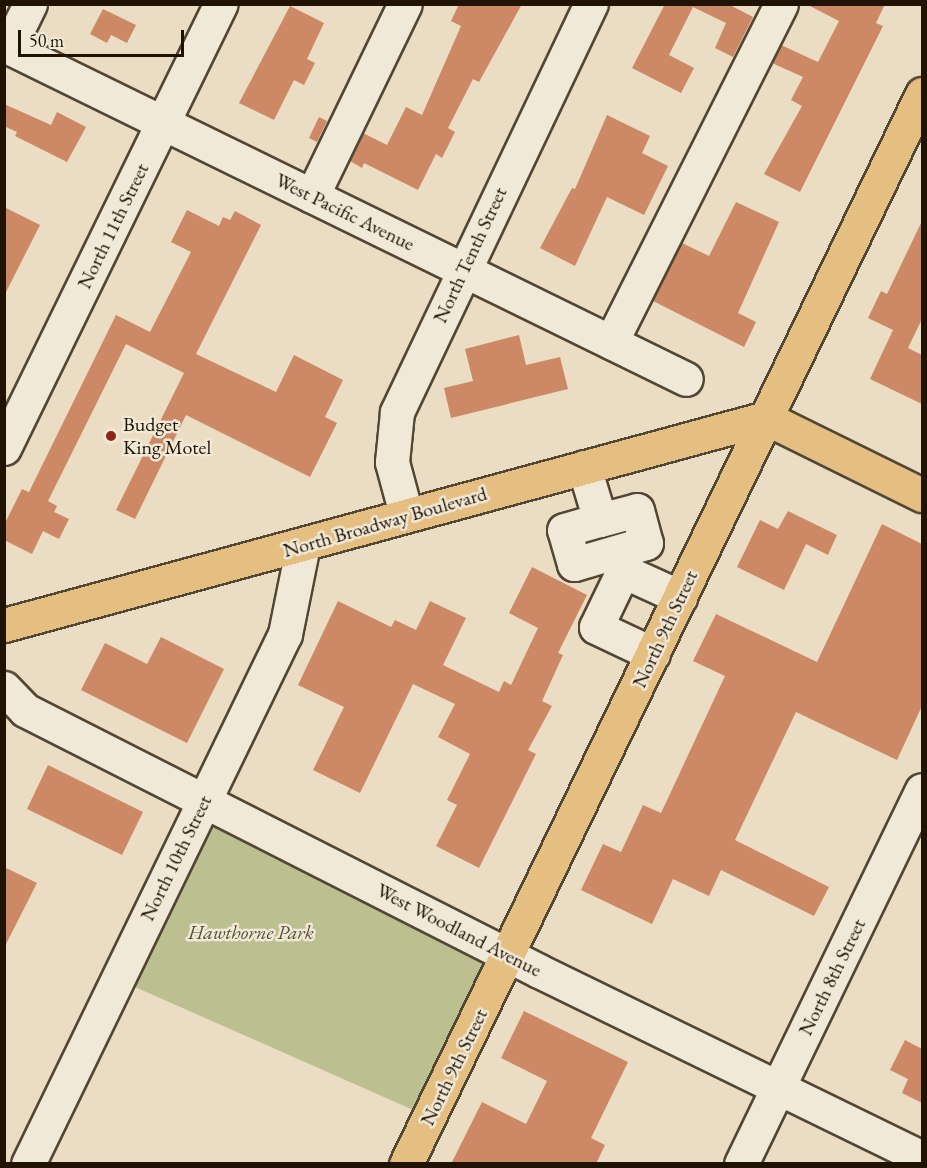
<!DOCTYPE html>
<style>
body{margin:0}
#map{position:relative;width:927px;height:1168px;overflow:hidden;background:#eaddc3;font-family:"EB Garamond",serif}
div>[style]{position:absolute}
.green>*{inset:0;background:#bcbf90}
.building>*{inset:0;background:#cd8966}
.roads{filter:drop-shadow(2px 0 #524634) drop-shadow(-2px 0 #524634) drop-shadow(0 2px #524634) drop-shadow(0 -2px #524634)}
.minor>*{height:33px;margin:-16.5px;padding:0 16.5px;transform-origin:16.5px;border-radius:16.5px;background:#f1e9d8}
.major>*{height:33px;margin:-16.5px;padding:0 16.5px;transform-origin:16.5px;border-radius:16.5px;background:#e5be82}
.dots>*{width:16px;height:16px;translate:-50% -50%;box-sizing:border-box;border:3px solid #f1e9d8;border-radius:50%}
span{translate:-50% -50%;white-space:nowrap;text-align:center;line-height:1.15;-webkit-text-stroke:5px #f1e9d8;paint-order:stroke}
.street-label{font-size:20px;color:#201304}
.poi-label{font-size:20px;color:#201304}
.left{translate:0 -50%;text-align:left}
.park-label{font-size:20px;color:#574f35;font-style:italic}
.frame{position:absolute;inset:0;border:6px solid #201304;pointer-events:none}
.scale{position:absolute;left:18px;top:30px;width:166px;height:27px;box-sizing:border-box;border:3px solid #201304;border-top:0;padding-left:8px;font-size:18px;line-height:21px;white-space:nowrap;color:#201304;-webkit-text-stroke:4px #f1e9d8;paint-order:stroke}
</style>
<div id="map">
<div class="green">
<div style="clip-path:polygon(204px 800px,509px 956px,429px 1117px,117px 979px)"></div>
</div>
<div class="building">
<div style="clip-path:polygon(459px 4px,522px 4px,479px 82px,473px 79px,448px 128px,455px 132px,442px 158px,436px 154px,418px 190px,364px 163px,362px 168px,350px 161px,363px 133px,387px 145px,406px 107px,422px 115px,461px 26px,451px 21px)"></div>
<div style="clip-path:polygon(665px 4px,728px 4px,753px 17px,733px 57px,715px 48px,726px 23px,693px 7px,669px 55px,694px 68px,681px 93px,632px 68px)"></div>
<div style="clip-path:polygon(806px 4px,885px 4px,876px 23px,883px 26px,800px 192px,764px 174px,802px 106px,791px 100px,803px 77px,772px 63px,781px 45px,818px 62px,839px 21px)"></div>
<div style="clip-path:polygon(290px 6px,324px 23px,307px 59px,315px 63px,304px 85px,294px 80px,274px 120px,239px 103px)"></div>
<div style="clip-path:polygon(103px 9px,136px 25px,127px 43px,111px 35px,107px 43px,90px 34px)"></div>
<div style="clip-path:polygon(4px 104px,51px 125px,57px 112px,86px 127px,67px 162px,15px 136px,17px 132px,4px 126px)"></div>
<div style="clip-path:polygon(607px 115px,650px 136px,642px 153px,668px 166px,644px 215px,607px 197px,575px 266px,540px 248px,572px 188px,575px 189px)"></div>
<div style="clip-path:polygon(319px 117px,327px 121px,317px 142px,309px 138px)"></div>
<div style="clip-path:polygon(736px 202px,779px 222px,738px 313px,756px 322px,744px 347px,653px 301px,682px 243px,709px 256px)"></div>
<div style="clip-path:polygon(4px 207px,40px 225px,4px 296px)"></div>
<div style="clip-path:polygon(187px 210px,219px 226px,223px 217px,230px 220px,235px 211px,261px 225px,196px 354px,276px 392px,294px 355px,343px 380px,325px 417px,337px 423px,310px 477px,186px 415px,135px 519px,116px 510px,184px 373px,126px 344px,48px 501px,57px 506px,54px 512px,69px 519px,59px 539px,43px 531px,32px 554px,4px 540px,4px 525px,22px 489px,29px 492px,116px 315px,150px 332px,191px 252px,171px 242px)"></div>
<div style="clip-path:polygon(922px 221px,922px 319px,908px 348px,922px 355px,922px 404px,870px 379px,893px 330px,868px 318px,881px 291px,887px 294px)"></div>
<div style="clip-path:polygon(519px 335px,526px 365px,560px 357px,568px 389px,451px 418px,444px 388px,473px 381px,465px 349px)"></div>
<div style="clip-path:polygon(788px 511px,837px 535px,828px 555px,806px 544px,784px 590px,737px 567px,760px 520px,778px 529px)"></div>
<div style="clip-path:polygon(882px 524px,922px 544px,922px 706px,897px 760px,796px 712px,735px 840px,829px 887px,814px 916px,721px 870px,709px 896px,673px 879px,652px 924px,581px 890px,603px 844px,621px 852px,643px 805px,661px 813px,725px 676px,693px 661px,716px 614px,817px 662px)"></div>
<div style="clip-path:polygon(532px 567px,587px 595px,558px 653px,563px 655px,542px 701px,552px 706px,528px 750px,536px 754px,479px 868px,436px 846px,457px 805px,447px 800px,470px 754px,438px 737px,455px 704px,413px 684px,360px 793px,313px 770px,344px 707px,298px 685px,338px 601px,391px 627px,395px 620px,416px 630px,430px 601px,466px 618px,443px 665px,499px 692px,504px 681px,511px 685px,538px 628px,509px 613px)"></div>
<div style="clip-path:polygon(161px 637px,224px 669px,187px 743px,81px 690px,105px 643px,147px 664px)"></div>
<div style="clip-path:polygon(48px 765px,143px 812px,122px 855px,27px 809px)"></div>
<div style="clip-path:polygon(4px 867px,37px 883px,4px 948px)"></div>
<div style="clip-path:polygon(524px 1011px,628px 1062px,591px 1138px,605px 1145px,596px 1164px,451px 1164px,482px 1102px,526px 1124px,547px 1081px,501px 1058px)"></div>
<div style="clip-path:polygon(905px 1040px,922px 1049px,922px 1103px,902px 1093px,908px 1079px,890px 1070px)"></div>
</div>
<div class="roads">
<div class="minor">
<div style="left:4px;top:45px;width:759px;rotate:26.09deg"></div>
<div style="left:9px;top:47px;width:48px;rotate:-64deg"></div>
<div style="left:312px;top:196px;width:213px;rotate:-64.2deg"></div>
<div style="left:611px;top:342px;width:378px;rotate:-63.3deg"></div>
<div style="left:4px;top:448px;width:494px;rotate:-64deg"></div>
<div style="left:584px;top:467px;width:55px;rotate:73.2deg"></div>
<div style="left:600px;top:520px;width:38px;rotate:-15deg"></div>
<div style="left:637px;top:510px;width:34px;rotate:75deg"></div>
<div style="left:646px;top:543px;width:75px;rotate:163.7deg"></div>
<div style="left:574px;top:564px;width:35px;rotate:-106deg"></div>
<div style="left:564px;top:530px;width:37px;rotate:-16deg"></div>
<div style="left:406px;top:514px;width:54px;rotate:-105.1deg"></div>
<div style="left:392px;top:462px;width:50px;rotate:-84.3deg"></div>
<div style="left:397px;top:412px;width:452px;rotate:-64.6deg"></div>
<div style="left:653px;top:654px;width:63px;rotate:-154.7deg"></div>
<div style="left:596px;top:627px;width:62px;rotate:-64.3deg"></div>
<div style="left:623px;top:571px;width:63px;rotate:24.5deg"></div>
<div style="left:4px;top:688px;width:30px;rotate:46deg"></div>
<div style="left:25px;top:710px;width:576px;rotate:26.92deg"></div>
<div style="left:539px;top:971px;width:426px;rotate:26deg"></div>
<div style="left:28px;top:1164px;width:589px;rotate:-64.13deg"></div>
<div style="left:285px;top:634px;width:91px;rotate:-78.6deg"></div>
<div style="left:741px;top:1164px;width:415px;rotate:-64.2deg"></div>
</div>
<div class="major">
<div style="left:766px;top:418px;width:174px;rotate:26.3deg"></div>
<div style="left:4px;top:625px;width:790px;rotate:-15.2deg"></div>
<div style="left:406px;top:1164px;width:1188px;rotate:-64.25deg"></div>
</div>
</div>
<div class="dots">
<div style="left:111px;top:436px;background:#8f2418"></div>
</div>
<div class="street-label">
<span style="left:345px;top:212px;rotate:26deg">West Pacific Avenue</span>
<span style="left:113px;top:226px;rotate:-64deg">North 11th Street</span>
<span style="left:470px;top:255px;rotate:-65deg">North Tenth Street</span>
<span style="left:385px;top:522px;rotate:-16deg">North Broadway Boulevard</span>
<span style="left:665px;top:629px;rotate:-65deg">North 9th Street</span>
<span style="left:176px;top:858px;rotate:-64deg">North 10th Street</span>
<span style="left:459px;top:930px;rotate:27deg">West Woodland Avenue</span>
<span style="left:832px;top:977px;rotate:-64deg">North 8th Street</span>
<span style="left:454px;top:1067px;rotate:-64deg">North 9th Street</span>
</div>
<div class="poi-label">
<span class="left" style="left:123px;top:436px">Budget<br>King Motel</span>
</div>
<div class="park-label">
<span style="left:251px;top:932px">Hawthorne Park</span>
</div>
<div class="frame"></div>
<div class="scale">50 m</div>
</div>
